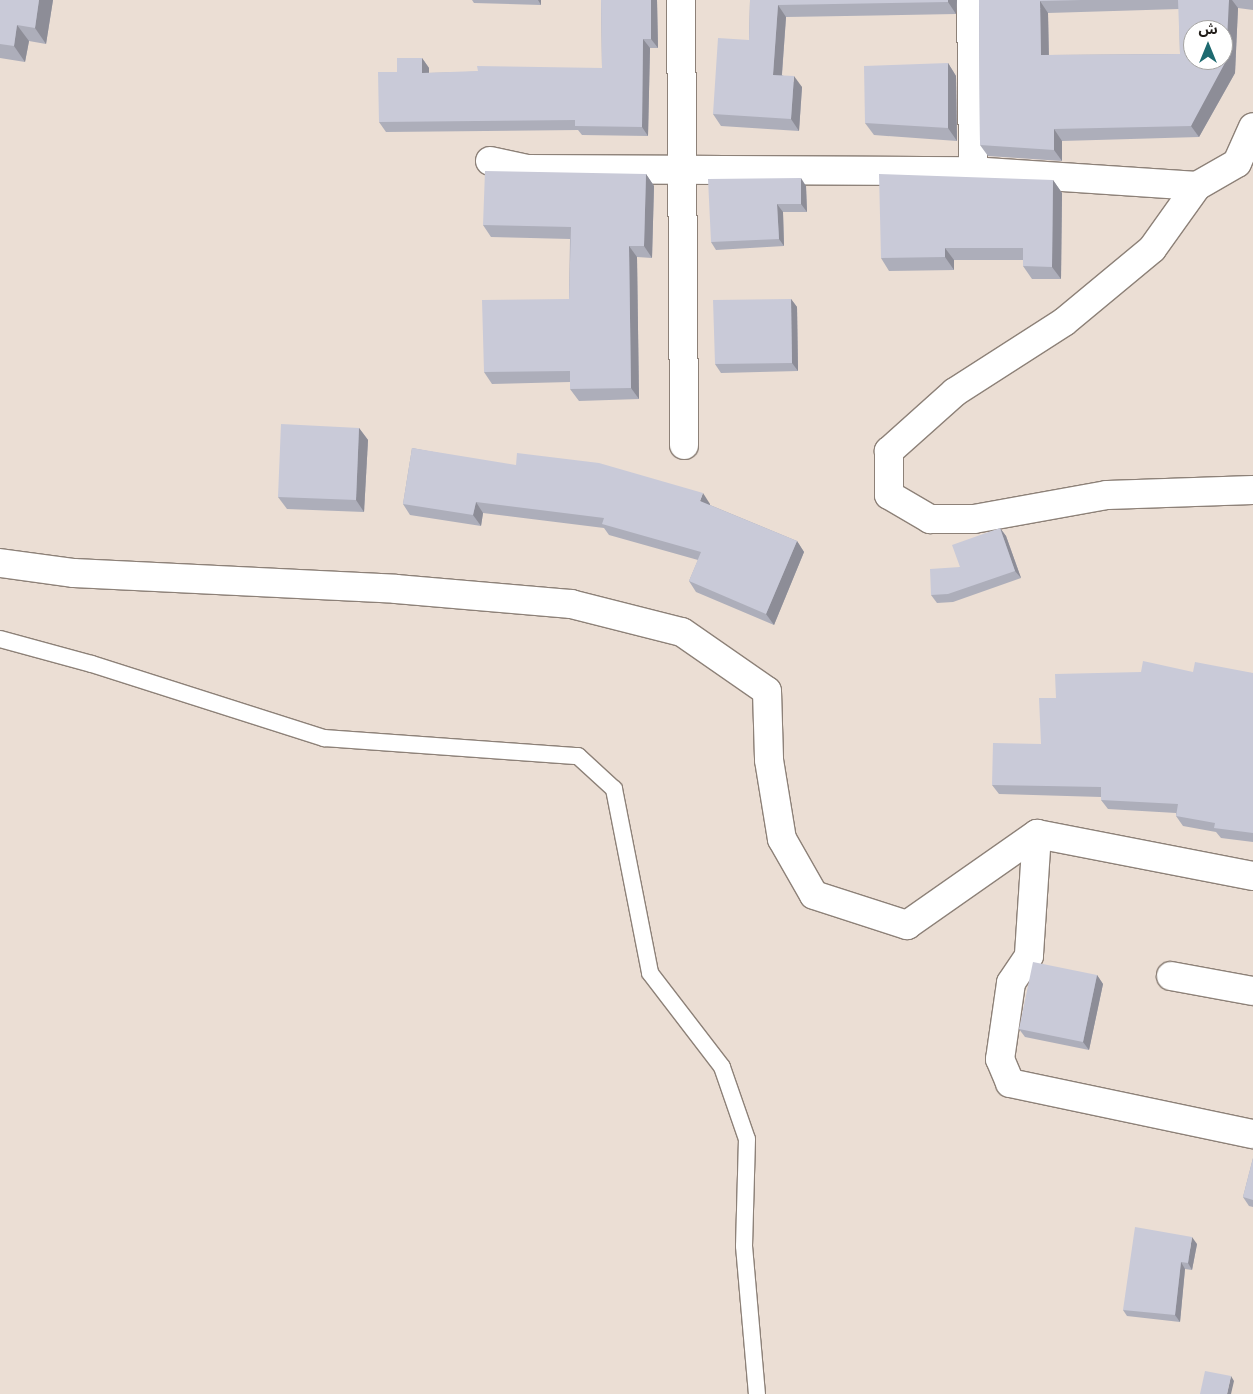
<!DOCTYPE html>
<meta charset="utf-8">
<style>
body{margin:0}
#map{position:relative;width:1253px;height:1394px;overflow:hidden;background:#ebded4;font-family:Overpass,"Noto Sans Arabic",sans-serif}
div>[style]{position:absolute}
.roads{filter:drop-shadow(1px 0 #8d8178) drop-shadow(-1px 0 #8d8178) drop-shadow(0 1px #8d8178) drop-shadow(0 -1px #8d8178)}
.service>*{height:16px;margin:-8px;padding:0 8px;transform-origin:8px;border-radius:8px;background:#fff}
.minor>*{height:28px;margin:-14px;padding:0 14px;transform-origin:14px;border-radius:14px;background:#fff}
.wall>*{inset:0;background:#adaeba}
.shaded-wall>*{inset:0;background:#8d8d97}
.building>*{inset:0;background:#c9cad8}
span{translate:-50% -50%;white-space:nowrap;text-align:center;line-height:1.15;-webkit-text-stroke:5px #fff;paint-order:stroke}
.north{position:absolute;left:1183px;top:20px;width:50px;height:50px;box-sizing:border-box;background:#fff;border:1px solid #a6a5a3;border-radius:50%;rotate:0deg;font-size:14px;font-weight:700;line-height:20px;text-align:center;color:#211d19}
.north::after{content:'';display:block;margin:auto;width:18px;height:22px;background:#1e6a70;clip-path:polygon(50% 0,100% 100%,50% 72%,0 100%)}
</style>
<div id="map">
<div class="roads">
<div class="service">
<div style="left:0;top:639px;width:95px;rotate:15.2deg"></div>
<div style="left:92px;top:664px;width:244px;rotate:17.7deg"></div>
<div style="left:324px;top:738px;width:255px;rotate:4.1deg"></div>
<div style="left:578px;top:756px;width:49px;rotate:42.5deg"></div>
<div style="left:614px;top:789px;width:187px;rotate:78.9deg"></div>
<div style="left:650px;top:973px;width:118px;rotate:52.5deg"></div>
<div style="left:722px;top:1067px;width:76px;rotate:70.9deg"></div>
<div style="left:747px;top:1139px;width:107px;rotate:91.6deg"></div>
<div style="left:744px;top:1246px;width:149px;rotate:85deg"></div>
</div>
<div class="minor">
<div style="left:681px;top:0;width:445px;rotate:89.6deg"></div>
<div style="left:971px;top:0;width:171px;rotate:89.3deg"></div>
<div style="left:490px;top:161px;width:38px;rotate:12deg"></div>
<div style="left:527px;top:169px;width:446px;rotate:0.3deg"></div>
<div style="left:973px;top:171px;width:225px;rotate:3.8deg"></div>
<div style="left:1197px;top:186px;width:77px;rotate:125.5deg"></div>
<div style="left:1152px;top:249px;width:114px;rotate:140.3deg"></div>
<div style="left:1064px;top:322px;width:130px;rotate:147.3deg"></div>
<div style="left:955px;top:392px;width:89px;rotate:138.2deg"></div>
<div style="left:889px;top:451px;width:44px;rotate:90deg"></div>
<div style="left:889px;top:495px;width:48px;rotate:30.3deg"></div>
<div style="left:930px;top:519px;width:44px"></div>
<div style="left:974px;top:519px;width:135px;rotate:-10.2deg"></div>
<div style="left:1107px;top:495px;width:146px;rotate:-2deg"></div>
<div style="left:1197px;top:186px;width:46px;rotate:-29.9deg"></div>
<div style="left:1237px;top:163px;width:39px;rotate:-66deg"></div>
<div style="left:0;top:563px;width:75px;rotate:7.7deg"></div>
<div style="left:74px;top:573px;width:322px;rotate:2.8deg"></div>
<div style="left:396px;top:589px;width:176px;rotate:4.9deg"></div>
<div style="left:571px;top:604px;width:114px;rotate:14.2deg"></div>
<div style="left:682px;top:632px;width:103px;rotate:34.8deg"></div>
<div style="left:767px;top:691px;width:69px;rotate:88.3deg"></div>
<div style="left:769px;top:760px;width:80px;rotate:80.7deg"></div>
<div style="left:782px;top:839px;width:64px;rotate:60.3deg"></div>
<div style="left:814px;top:895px;width:98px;rotate:17.9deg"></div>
<div style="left:907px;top:925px;width:159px;rotate:-35deg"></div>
<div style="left:1037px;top:834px;width:220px;rotate:11deg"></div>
<div style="left:1037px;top:834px;width:122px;rotate:93.8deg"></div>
<div style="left:1029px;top:956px;width:32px;rotate:124deg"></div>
<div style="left:1011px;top:983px;width:77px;rotate:98.2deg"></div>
<div style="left:1000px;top:1059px;width:26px;rotate:67deg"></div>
<div style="left:1010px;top:1083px;width:248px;rotate:11.9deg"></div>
<div style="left:1171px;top:976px;width:83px;rotate:10.4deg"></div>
</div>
</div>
<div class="wall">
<div style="clip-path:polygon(0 0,53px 0,46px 44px,29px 41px,25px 62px,0 58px)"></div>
<div style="clip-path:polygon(472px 0,541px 0,541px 5px,474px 3px)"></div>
<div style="clip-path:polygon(601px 0,657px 0,658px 48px,650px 48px,648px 136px,582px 135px,578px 130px,386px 132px,379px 122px,397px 72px,422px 58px,429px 68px,429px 73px,602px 68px)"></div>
<div style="clip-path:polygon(750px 0,957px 0,956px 14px,786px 17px,782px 75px,802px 87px,799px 131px,721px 126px,713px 114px,749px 40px)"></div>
<div style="clip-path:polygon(evenodd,979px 0,1253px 0,1253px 10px,1238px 8px,1235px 73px,1199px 137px,1062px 141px,1062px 161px,988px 156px,980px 145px,979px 0,1179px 9px,1180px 54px,1049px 55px,1048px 13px,1179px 9px)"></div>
<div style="clip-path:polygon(948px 63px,956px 76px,957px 141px,874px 135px,865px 123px)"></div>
<div style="clip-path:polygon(646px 174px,654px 186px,652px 258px,637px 257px,639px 399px,579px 401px,570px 389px,570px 382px,492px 384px,484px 372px,569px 299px,570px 239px,491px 237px,483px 225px)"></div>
<div style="clip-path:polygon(1053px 180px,1062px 193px,1061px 279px,1032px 279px,1023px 266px,1023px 260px,954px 260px,954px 270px,889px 271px,881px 258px)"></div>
<div style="clip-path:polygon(806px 186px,807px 212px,783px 212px,784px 246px,716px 250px,711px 242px)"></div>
<div style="clip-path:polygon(791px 299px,797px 307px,798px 371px,721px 373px,715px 364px)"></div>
<div style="clip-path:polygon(359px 428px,368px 440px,364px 512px,287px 509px,278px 497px)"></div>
<div style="clip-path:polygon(412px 448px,710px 504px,710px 505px,797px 541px,804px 552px,774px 625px,696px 592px,689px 581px,698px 560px,609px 535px,604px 528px,483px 513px,481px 526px,410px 515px,403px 504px)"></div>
<div style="clip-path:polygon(1000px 528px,1006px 536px,1021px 578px,953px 602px,937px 603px,931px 595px)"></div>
<div style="clip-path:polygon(1193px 672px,1253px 673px,1253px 842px,1221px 838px,1216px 832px,1183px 826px,1176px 816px,1176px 813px,1108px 809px,1101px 800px,1101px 797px,999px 794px,992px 785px,1041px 744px,1056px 698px)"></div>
<div style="clip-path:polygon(1097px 975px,1103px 984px,1089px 1050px,1025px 1037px,1019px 1029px)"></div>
<div style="clip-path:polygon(1253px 1158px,1253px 1207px,1249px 1206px,1243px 1197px)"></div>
<div style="clip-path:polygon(1197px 1244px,1192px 1270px,1185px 1269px,1180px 1322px,1127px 1316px,1123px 1310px)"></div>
</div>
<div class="shaded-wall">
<div style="clip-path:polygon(39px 0,53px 0,46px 44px,35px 28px)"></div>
<div style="clip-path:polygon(538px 0,541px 0,541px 5px)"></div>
<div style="clip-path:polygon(651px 0,657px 0,658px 48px,651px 39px)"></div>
<div style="clip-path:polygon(948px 0,957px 0,956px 14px,948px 2px)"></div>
<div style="clip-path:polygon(1229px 0,1232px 0,1238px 8px,1235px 73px,1199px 137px,1191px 126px)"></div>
<div style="clip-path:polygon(1040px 1px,1048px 13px,1049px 66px,1041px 55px)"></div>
<div style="clip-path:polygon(778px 5px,786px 17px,781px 86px,773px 75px)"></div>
<div style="clip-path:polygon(17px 25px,29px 41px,25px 62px,14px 46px)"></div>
<div style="clip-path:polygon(643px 39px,650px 48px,648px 136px,642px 127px)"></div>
<div style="clip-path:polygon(422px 58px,429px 68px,429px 82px,422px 73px)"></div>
<div style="clip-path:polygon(948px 63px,956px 76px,957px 141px,948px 128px)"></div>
<div style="clip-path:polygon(794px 76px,802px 87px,799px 131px,791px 119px)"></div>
<div style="clip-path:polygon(1054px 129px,1062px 141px,1062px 161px,1054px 150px)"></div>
<div style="clip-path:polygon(646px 174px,654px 186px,652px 258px,644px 246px)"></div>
<div style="clip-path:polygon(801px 178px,806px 186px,807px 212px,801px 204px)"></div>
<div style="clip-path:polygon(1053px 180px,1062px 193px,1061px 279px,1052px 267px)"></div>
<div style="clip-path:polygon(777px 204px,783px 212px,784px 246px,779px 239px)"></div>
<div style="clip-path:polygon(629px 246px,637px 257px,639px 399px,631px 388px)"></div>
<div style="clip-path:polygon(945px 248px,954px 260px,954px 270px,945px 257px)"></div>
<div style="clip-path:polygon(791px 299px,797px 307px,798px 371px,792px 363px)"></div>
<div style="clip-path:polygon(359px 428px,368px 440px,364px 512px,356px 500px)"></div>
<div style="clip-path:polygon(703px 493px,710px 504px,708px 512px,700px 501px)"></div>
<div style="clip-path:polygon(476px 502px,483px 513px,481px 526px,473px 515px)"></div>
<div style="clip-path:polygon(1000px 528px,1006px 536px,1021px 578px,1015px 571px)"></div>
<div style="clip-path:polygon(797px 541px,804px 552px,774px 625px,766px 614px)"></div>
<div style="clip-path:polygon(1097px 975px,1103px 984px,1089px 1050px,1083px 1042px)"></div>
<div style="clip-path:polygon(1192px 1237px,1197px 1244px,1192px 1270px,1188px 1263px)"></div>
<div style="clip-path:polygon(1181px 1262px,1185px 1269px,1180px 1322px,1175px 1315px)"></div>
<div style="clip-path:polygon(1231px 1376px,1234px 1381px,1231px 1394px,1227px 1394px)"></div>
</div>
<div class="building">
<div style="clip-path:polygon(0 0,39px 0,35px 28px,17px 25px,14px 46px,0 44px)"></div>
<div style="clip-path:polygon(601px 0,651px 0,651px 39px,643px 39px,642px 127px,575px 126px,575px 120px,379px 122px,378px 72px,397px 72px,397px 58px,422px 58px,422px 73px,478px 71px,477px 66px,602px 68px)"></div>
<div style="clip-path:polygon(750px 0,948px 0,948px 2px,778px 5px,773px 75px,794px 76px,791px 119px,713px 114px,718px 38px,749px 40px)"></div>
<div style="clip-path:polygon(evenodd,979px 0,1082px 0,1040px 1px,1041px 55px,1180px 54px,1178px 0,1229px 0,1226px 61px,1191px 126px,1054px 129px,1054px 150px,980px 145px,979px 0,1193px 30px,1223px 30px,1223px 60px,1193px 60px,1193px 30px)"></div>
<div style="clip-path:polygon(948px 63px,948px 128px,865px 123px,864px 66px)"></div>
<div style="clip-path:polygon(485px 171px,646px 174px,644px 246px,629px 246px,631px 388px,570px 389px,570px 371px,484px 372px,482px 300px,569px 299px,571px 227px,483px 225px)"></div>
<div style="clip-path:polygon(879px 174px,1053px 180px,1052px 267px,1023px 266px,1023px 248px,945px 248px,945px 257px,881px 258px)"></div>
<div style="clip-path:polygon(801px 178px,801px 204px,777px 204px,779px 239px,711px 242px,708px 179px)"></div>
<div style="clip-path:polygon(791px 299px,792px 363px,715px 364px,713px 300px)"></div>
<div style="clip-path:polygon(281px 424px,359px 428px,356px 500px,278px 497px)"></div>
<div style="clip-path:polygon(412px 448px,516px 465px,517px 453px,599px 463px,703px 493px,700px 501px,797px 541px,766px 614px,689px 581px,701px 552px,602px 524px,604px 518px,476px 502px,473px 515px,403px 504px)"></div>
<div style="clip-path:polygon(1000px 528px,1015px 571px,948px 594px,931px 595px,930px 569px,960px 567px,952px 545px)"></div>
<div style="clip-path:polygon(1143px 661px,1193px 672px,1195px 662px,1253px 673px,1253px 833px,1214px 828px,1215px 823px,1176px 816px,1178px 804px,1101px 800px,1101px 787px,992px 785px,993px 743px,1041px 744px,1039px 698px,1056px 698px,1055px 674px,1141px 672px)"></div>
<div style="clip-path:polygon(1033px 962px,1097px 975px,1083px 1042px,1019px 1029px)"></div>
<div style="clip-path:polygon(1253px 1158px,1253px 1200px,1243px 1197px)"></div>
<div style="clip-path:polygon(1135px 1227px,1192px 1237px,1188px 1263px,1181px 1262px,1175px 1315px,1123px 1310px)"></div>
<div style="clip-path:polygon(1205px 1371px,1231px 1376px,1227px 1394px,1200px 1394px)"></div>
</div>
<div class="north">ش</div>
</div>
